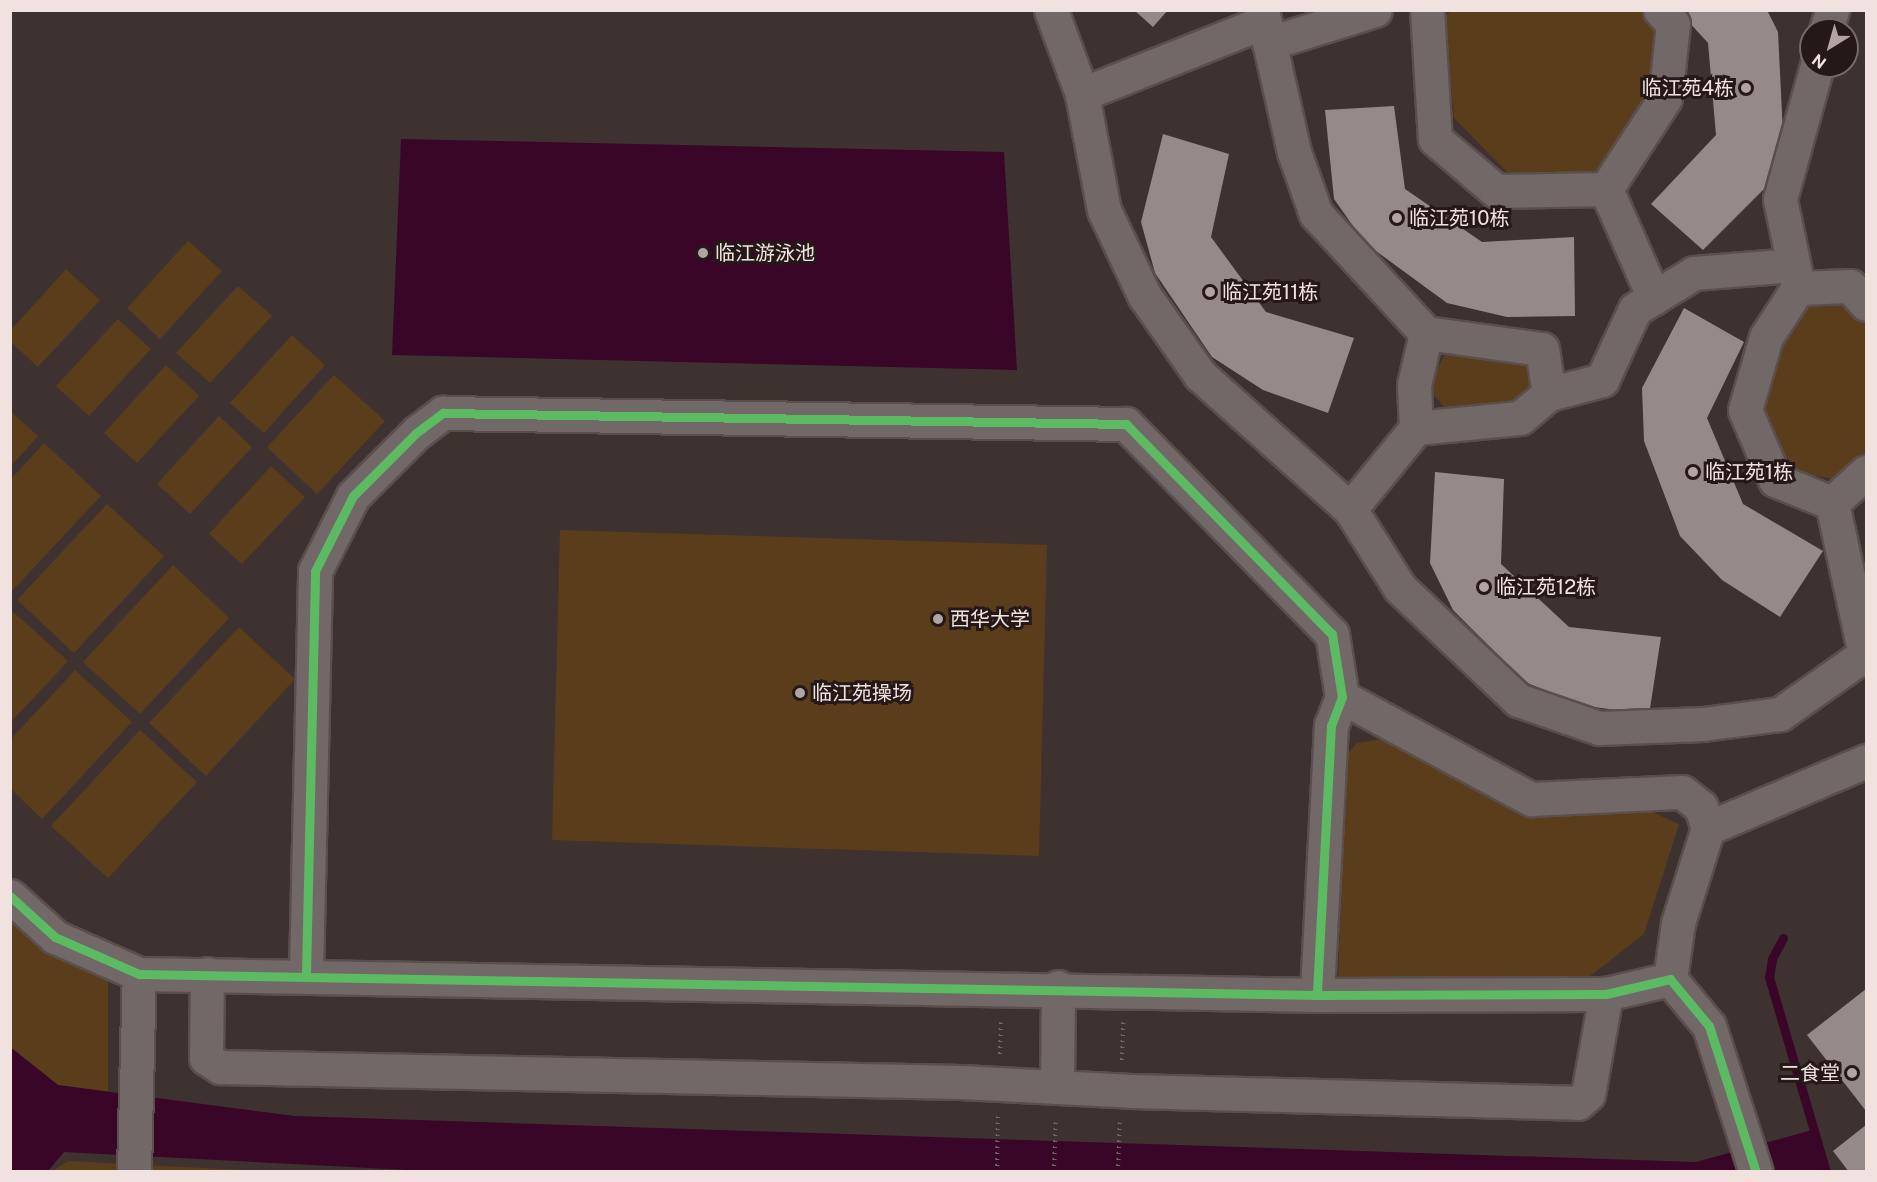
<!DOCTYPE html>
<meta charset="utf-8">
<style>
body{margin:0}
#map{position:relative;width:1877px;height:1182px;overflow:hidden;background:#3e3231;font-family:"Public Sans","Noto Sans SC",sans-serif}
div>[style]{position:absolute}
.green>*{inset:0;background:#5a3d1a}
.water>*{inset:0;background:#390627}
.stream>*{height:9px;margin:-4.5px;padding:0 4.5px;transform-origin:4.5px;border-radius:4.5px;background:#390627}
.building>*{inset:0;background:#95898a}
.path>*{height:4px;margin-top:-2px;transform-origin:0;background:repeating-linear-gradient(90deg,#726867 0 1.5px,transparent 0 6px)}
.roads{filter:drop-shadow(2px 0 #5a4f4d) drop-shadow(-2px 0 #5a4f4d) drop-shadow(0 2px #5a4f4d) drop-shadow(0 -2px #5a4f4d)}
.minor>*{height:33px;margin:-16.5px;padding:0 16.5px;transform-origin:16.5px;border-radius:16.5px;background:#726867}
.cycleway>*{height:9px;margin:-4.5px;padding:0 4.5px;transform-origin:4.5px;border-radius:4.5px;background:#5cba63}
.dots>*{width:16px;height:16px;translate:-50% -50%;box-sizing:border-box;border:3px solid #241918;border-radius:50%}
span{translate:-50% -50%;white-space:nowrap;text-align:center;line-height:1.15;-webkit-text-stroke:6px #241918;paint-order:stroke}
.poi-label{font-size:20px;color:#f1e2e0}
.right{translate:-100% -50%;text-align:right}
.left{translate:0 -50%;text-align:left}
.frame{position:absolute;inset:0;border:12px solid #f1e2e0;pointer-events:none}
.north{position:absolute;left:1799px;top:18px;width:60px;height:60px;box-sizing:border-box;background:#241918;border:2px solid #766968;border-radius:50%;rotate:217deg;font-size:16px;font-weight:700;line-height:24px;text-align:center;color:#f1e2e0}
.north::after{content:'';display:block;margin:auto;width:21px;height:27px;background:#b2a4a3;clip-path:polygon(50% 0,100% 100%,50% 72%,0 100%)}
</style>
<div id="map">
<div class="green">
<div style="clip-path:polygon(1452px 10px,1641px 11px,1660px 31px,1657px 95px,1604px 176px,1507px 172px,1454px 118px,1444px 17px)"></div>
<div style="clip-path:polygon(188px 241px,222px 271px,160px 339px,127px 308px)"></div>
<div style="clip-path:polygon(66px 269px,100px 300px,38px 367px,11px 342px,11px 330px)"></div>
<div style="clip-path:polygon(238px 286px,272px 316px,210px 383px,176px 353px)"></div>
<div style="clip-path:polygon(1843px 297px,1866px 324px,1866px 453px,1835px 479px,1787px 472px,1758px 393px,1804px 301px)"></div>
<div style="clip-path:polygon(118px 319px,151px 349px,89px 416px,56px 386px)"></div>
<div style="clip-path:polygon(292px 335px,325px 365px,264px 433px,230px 403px)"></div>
<div style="clip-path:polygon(1535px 352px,1539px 390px,1520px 408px,1447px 411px,1427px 386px,1446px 353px)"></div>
<div style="clip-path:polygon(166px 365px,199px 396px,137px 463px,104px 433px)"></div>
<div style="clip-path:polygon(334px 375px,385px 421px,317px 494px,267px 447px)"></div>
<div style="clip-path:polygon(10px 411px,38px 436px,11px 466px,10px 466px)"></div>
<div style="clip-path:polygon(219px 416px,252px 447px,190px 514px,157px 484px)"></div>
<div style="clip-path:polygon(44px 443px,101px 496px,11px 592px,11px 479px)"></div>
<div style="clip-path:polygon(271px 466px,305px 497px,242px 564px,209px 534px)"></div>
<div style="clip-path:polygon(107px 504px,164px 556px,74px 653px,17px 600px)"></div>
<div style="clip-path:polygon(560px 530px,1047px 545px,1039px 856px,552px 840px)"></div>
<div style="clip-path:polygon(173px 565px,229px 618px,140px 714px,83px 662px)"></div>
<div style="clip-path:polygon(10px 609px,68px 661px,11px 722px,10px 722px)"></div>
<div style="clip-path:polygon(239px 627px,295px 679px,206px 776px,149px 723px)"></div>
<div style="clip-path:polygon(75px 670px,132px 722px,42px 819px,11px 789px,11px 739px)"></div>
<div style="clip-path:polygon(140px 730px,197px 782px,108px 878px,51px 826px)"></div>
<div style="clip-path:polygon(1389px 738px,1524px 810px,1643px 808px,1679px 824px,1644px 934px,1581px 983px,1338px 978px,1346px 756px,1357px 743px)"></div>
<div style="clip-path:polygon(10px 919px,43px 949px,108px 980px,108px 1092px,58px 1085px,11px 1047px)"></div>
<div style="clip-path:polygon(68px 1161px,259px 1171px,51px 1172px)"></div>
</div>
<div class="water">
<div style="clip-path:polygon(401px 139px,1004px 152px,1017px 370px,392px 355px)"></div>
<div style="clip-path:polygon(10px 1047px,58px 1085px,295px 1116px,1696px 1162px,1812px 1130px,1826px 1171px,445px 1172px,64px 1152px,48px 1171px,11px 1171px)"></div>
</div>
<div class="stream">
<div style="left:1783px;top:938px;width:24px;rotate:118deg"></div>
<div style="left:1772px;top:959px;width:18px;rotate:99deg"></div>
<div style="left:1769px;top:977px;width:203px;rotate:73.7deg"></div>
</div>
<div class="building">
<div style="clip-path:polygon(1134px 10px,1168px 10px,1153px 27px)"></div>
<div style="clip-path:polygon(1678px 10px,1767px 10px,1778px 32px,1783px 134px,1769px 184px,1703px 250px,1651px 204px,1716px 135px,1708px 43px)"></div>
<div style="clip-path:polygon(1394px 106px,1405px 189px,1482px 242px,1574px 237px,1575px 316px,1507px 317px,1447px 303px,1365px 243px,1334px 199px,1325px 110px)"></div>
<div style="clip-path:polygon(1163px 134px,1229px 154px,1211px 237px,1266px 312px,1354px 338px,1328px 413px,1263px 390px,1212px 357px,1155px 273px,1141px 222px)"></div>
<div style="clip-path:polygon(1684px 308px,1744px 342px,1707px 418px,1743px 504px,1823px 551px,1780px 617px,1722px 580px,1680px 536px,1644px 441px,1642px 388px)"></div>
<div style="clip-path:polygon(1435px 472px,1504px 479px,1501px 564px,1569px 627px,1661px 637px,1649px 715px,1581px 705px,1525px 682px,1453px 610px,1430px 563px)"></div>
<div style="clip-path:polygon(1866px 989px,1866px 1111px,1807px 1035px)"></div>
<div style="clip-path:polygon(1866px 1125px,1866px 1172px,1849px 1172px,1833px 1151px)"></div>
</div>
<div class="path">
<div style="left:1000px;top:1054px;width:35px;rotate:-88deg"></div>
<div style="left:1122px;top:1060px;width:38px;rotate:-88deg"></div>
<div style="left:997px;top:1172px;width:57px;rotate:-89deg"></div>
<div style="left:1054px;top:1172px;width:54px;rotate:-87.9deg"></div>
<div style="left:1118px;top:1172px;width:51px;rotate:-87.8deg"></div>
</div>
<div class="roads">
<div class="minor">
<div style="left:1051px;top:10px;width:90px;rotate:69.7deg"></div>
<div style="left:1082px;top:94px;width:118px;rotate:79.3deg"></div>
<div style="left:1104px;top:210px;width:94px;rotate:64.8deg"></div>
<div style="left:1144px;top:295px;width:98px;rotate:55deg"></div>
<div style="left:1200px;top:375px;width:201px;rotate:41.8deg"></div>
<div style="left:1350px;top:509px;width:93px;rotate:57.7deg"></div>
<div style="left:1400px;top:588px;width:163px;rotate:43.5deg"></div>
<div style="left:1518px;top:700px;width:86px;rotate:19.1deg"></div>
<div style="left:1599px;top:728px;width:104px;rotate:-2.2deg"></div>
<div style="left:1703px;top:724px;width:78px;rotate:-7.4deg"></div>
<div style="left:1780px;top:714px;width:103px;rotate:-35.1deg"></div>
<div style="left:1262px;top:10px;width:146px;rotate:77.3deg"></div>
<div style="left:1294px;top:152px;width:66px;rotate:70.5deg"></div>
<div style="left:1316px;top:214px;width:162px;rotate:47.3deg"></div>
<div style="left:1426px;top:333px;width:117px;rotate:7.9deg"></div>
<div style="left:1542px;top:349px;width:46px;rotate:81.2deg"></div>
<div style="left:1427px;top:10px;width:129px;rotate:86.5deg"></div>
<div style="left:1435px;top:139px;width:80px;rotate:40.4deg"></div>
<div style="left:1496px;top:191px;width:110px;rotate:-1deg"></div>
<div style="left:1826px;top:30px;width:21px;rotate:-73deg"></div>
<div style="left:1269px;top:43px;width:111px;rotate:-17.3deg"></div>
<div style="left:1082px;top:94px;width:196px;rotate:-21.6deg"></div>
<div style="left:1606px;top:189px;width:108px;rotate:-57deg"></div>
<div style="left:1665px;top:98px;width:74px;rotate:-83.8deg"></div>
<div style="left:1673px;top:24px;width:19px;rotate:-133deg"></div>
<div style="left:1606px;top:189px;width:119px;rotate:66.2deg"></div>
<div style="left:1798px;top:286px;width:89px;rotate:-101.7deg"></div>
<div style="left:1780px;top:199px;width:138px;rotate:-74.5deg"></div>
<div style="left:1416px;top:428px;width:43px;rotate:-92.7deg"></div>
<div style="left:1414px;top:385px;width:53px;rotate:-77deg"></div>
<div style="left:1832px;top:503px;width:61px;rotate:-158deg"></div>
<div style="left:1775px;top:480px;width:76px;rotate:-113.2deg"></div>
<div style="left:1745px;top:410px;width:76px;rotate:-74deg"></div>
<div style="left:1766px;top:337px;width:59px;rotate:-56.9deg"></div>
<div style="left:1798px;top:288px;width:52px;rotate:-2.2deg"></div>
<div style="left:1850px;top:286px;width:24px;rotate:48deg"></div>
<div style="left:1832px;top:503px;width:160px;rotate:77.7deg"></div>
<div style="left:1832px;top:503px;width:46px;rotate:-42.4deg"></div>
<div style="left:1350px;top:509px;width:104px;rotate:-50.8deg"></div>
<div style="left:1416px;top:428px;width:104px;rotate:-5.5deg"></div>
<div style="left:1520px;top:418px;width:38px;rotate:-40deg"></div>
<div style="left:1549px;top:394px;width:55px;rotate:-14.8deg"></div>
<div style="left:1602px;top:380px;width:78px;rotate:-65.1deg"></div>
<div style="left:1635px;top:309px;width:69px;rotate:-31.4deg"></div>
<div style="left:1694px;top:273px;width:99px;rotate:-4.6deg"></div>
<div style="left:1342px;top:697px;width:215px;rotate:28.4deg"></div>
<div style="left:1531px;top:799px;width:151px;rotate:-2.7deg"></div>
<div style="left:1682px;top:792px;width:24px;rotate:38deg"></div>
<div style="left:1701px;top:807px;width:22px;rotate:72deg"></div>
<div style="left:10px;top:896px;width:61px;rotate:42.3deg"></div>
<div style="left:55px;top:937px;width:92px;rotate:23.8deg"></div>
<div style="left:139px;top:974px;width:1178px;rotate:1.02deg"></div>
<div style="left:1317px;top:995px;width:289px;rotate:-0.2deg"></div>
<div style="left:1606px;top:994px;width:66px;rotate:-13.2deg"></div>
<div style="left:1670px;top:979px;width:61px;rotate:50.3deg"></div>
<div style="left:1709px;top:1026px;width:153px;rotate:72.2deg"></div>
<div style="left:306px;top:973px;width:402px;rotate:-88.7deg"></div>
<div style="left:315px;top:571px;width:84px;rotate:-63.1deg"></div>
<div style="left:353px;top:496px;width:89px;rotate:-45deg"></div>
<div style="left:416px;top:433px;width:34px;rotate:-37deg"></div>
<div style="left:443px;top:413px;width:683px;rotate:0.92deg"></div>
<div style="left:1126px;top:424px;width:294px;rotate:45.6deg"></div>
<div style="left:1332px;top:634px;width:64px;rotate:81deg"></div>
<div style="left:1342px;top:697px;width:30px;rotate:111deg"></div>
<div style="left:1331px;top:725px;width:270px;rotate:93deg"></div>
<div style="left:207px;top:974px;width:84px;rotate:90.7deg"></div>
<div style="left:206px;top:1058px;width:17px;rotate:33deg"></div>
<div style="left:220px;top:1067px;width:741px;rotate:1.16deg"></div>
<div style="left:961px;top:1082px;width:170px;rotate:3deg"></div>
<div style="left:1131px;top:1091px;width:447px;rotate:1.5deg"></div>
<div style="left:1578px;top:1103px;width:13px;rotate:-42deg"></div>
<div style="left:1588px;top:1094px;width:102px;rotate:-79.8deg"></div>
<div style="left:1670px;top:979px;width:57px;rotate:-81.9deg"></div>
<div style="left:1678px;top:923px;width:100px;rotate:-72.5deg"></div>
<div style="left:1708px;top:828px;width:172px;rotate:-23deg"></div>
<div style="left:1057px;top:1087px;width:100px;rotate:-89.4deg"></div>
<div style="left:134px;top:1172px;width:198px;rotate:-88.6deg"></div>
</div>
</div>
<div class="cycleway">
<div style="left:10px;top:896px;width:61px;rotate:42.3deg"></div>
<div style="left:55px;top:937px;width:92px;rotate:23.8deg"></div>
<div style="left:139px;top:974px;width:1178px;rotate:1.02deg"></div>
<div style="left:1317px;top:995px;width:289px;rotate:-0.2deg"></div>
<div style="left:1606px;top:994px;width:66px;rotate:-13.2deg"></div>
<div style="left:1670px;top:979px;width:61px;rotate:50.3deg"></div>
<div style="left:1709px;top:1026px;width:153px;rotate:72.2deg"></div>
<div style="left:306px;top:973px;width:402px;rotate:-88.7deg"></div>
<div style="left:315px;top:571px;width:84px;rotate:-63.1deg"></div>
<div style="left:353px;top:496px;width:89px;rotate:-45deg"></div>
<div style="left:416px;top:433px;width:34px;rotate:-37deg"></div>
<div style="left:443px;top:413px;width:683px;rotate:0.92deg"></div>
<div style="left:1126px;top:424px;width:294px;rotate:45.6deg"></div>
<div style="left:1332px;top:634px;width:64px;rotate:81deg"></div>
<div style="left:1342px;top:697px;width:30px;rotate:111deg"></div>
<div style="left:1331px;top:725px;width:270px;rotate:93deg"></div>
</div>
<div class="dots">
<div style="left:1746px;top:88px;background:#b2a4a3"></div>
<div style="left:1397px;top:218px;background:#b2a4a3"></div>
<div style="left:703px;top:253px;background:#b2a4a3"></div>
<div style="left:1210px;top:292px;background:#b2a4a3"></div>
<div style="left:1693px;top:472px;background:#b2a4a3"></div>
<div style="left:1484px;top:587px;background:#b2a4a3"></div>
<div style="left:938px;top:619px;background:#b2a4a3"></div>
<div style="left:800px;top:693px;background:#b2a4a3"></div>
<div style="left:1852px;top:1073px;background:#b2a4a3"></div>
</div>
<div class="poi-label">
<span class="right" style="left:1734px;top:88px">临江苑4栋</span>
<span class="left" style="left:1409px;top:218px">临江苑10栋</span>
<span class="left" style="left:715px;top:253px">临江游泳池</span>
<span class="left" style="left:1222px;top:292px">临江苑11栋</span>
<span class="left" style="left:1705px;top:472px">临江苑1栋</span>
<span class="left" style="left:1496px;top:587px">临江苑12栋</span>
<span class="left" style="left:950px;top:619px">西华大学</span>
<span class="left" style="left:812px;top:693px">临江苑操场</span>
<span class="right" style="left:1840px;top:1073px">二食堂</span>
</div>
<div class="frame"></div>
<div class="north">N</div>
</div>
